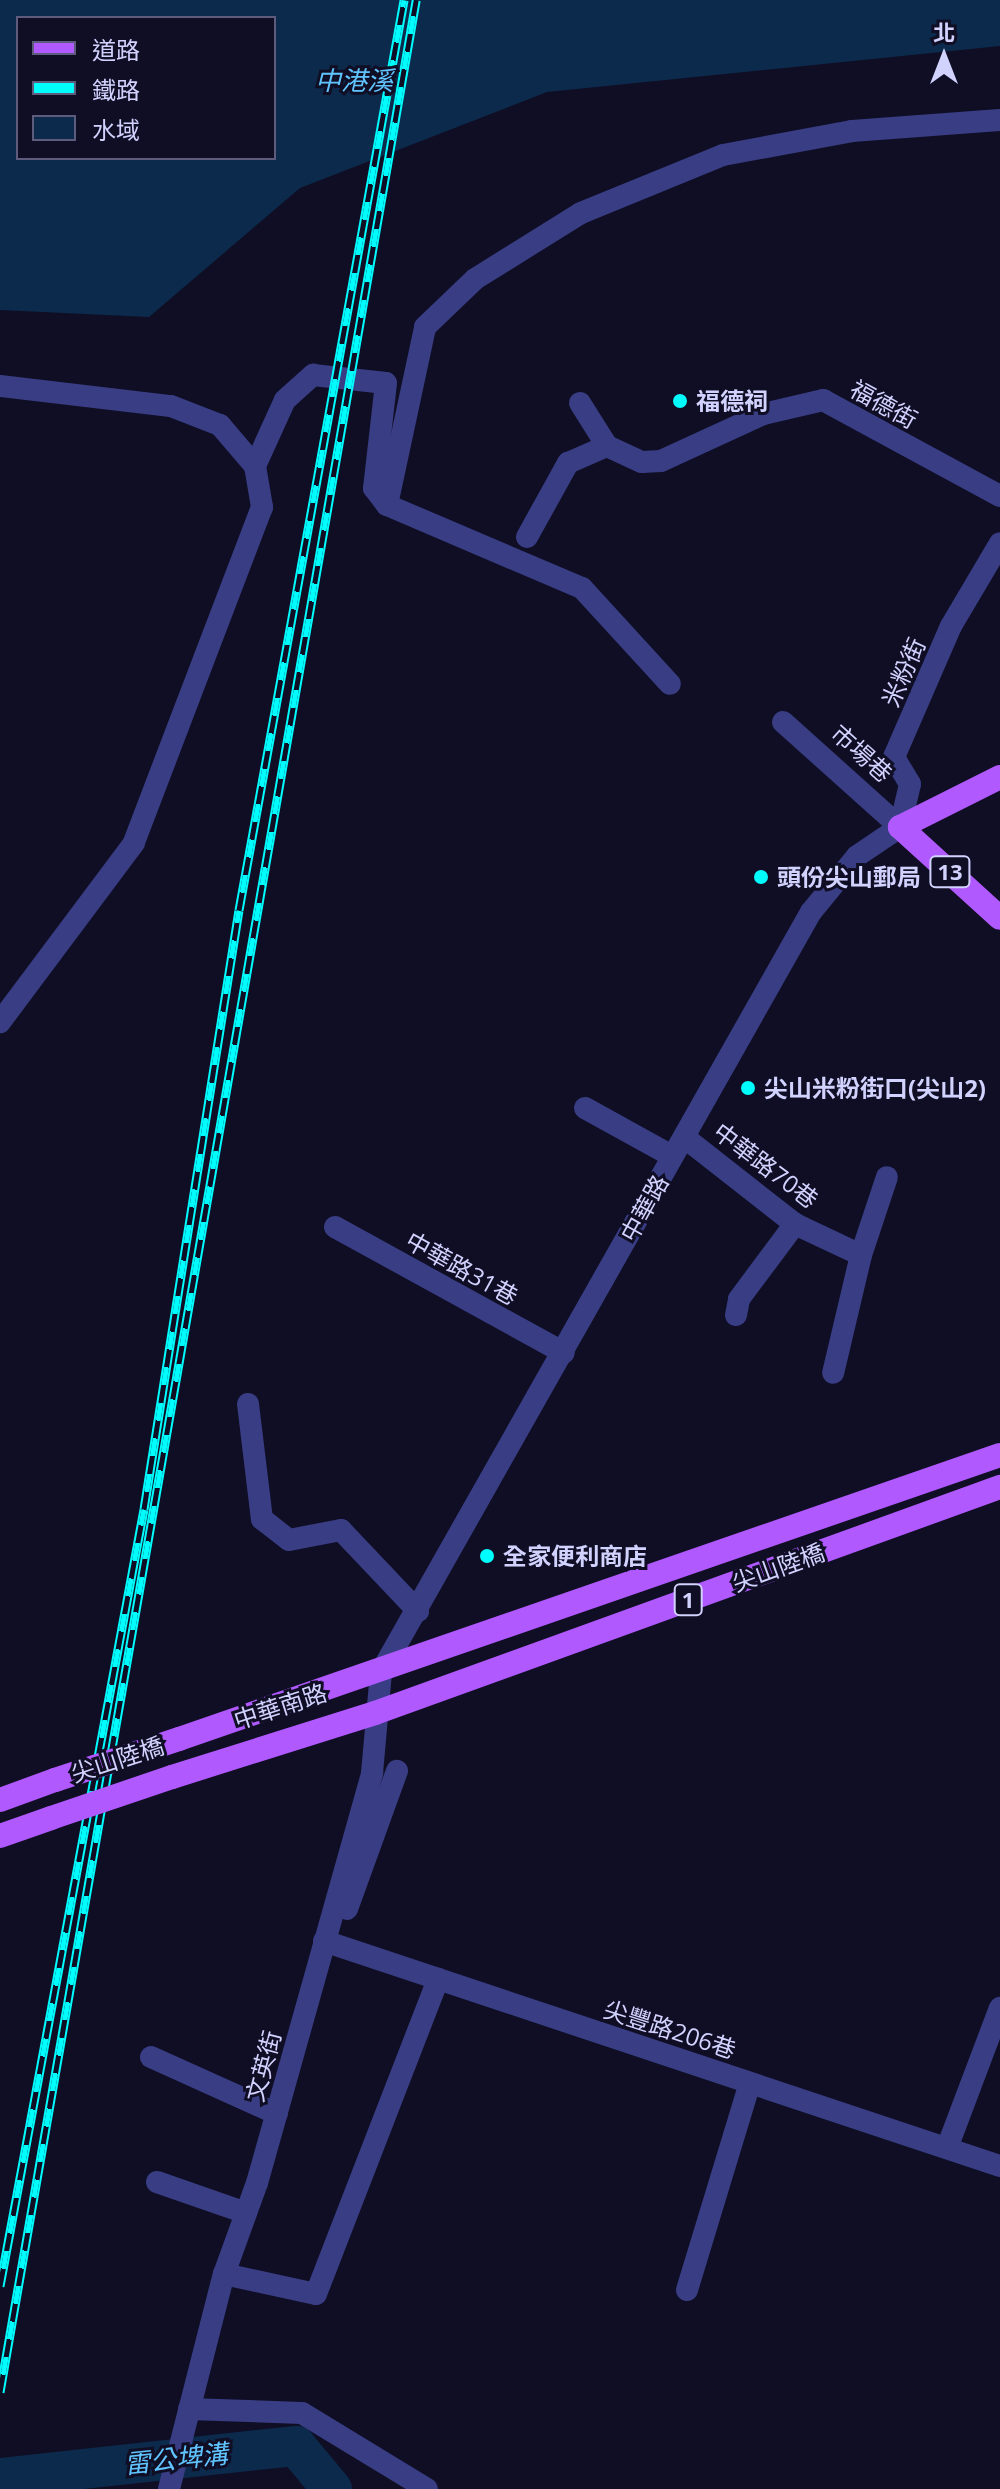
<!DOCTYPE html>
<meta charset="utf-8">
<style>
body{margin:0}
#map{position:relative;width:1000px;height:2489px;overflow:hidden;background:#100e25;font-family:"Open Sans","Noto Sans TC",sans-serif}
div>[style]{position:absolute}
.water>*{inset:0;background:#0c2a4b}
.river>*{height:40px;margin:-20px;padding:0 20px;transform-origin:20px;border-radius:20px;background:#0c2a4b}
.minor>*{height:22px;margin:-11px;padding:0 11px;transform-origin:11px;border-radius:11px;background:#383d84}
.major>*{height:24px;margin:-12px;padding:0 12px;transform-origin:12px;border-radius:12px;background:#b059ff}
.rail>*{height:9px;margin-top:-4.5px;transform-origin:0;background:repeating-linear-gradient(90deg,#100e25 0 18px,#00fdfd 0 36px);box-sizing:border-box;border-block:2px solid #00fdfd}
.major-bridge>*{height:24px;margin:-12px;padding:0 12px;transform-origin:12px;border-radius:12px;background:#b059ff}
.dots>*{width:22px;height:22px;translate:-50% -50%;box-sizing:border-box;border:4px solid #100e25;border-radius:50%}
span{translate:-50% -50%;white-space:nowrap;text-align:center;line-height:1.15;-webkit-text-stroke:6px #100e25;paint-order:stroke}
.shield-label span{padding:2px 6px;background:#100e25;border:2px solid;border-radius:6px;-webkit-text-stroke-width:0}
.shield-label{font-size:22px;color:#d2d2ff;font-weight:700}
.poi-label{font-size:24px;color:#d2d2ff;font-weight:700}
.left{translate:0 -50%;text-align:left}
.street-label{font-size:24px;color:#d2d2ff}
.water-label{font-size:26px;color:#60c5ff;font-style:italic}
.legend{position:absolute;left:16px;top:16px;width:260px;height:144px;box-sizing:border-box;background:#100e25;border:2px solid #5e5c7c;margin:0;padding:10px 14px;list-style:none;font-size:24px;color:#d2d2ff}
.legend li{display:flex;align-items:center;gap:16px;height:40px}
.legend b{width:40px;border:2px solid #5e5c7c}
.north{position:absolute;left:904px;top:16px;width:80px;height:80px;-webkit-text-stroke:6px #100e25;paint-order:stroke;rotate:0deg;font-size:22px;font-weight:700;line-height:32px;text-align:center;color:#d2d2ff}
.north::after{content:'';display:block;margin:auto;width:28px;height:36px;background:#d2d2ff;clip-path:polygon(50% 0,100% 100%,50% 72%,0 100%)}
</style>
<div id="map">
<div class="water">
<div style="clip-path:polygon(evenodd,0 0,1000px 0,1000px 46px,547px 92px,300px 188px,149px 317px,0 310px,0 0,18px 18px,274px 18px,274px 158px,18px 158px,18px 18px)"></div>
</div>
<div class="river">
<div style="left:0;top:2478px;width:298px;rotate:-6.2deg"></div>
<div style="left:296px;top:2446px;width:56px;rotate:50.1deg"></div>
</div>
<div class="minor">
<div style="left:0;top:386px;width:172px;rotate:6.7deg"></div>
<div style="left:171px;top:406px;width:53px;rotate:21.2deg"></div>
<div style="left:220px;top:425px;width:54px;rotate:49.5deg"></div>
<div style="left:255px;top:466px;width:42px;rotate:80.3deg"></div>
<div style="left:262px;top:507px;width:360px;rotate:110.9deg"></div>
<div style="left:134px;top:843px;width:224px;rotate:126.8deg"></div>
<div style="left:580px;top:403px;width:51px;rotate:57.9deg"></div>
<div style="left:607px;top:446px;width:38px;rotate:25deg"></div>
<div style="left:642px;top:462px;width:19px;rotate:-3deg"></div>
<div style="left:661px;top:461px;width:112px;rotate:-24.7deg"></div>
<div style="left:763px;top:414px;width:62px;rotate:-13.1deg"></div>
<div style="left:823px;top:400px;width:201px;rotate:28.5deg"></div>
<div style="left:255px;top:466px;width:72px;rotate:-65.6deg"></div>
<div style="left:285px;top:400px;width:38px;rotate:-42deg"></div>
<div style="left:313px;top:375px;width:73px;rotate:6.3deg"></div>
<div style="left:386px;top:383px;width:106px;rotate:96.5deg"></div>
<div style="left:374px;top:488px;width:21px;rotate:53deg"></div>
<div style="left:387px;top:505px;width:212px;rotate:23.1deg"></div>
<div style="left:582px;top:588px;width:130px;rotate:47.5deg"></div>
<div style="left:387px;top:505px;width:182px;rotate:-77.9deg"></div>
<div style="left:425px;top:327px;width:69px;rotate:-43.8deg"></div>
<div style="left:475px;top:279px;width:125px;rotate:-31.9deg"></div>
<div style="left:581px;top:213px;width:153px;rotate:-22.2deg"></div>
<div style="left:723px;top:155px;width:131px;rotate:-10.5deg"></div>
<div style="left:852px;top:131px;width:148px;rotate:-4.3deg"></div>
<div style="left:527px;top:537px;width:85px;rotate:-61deg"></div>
<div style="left:568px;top:463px;width:43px;rotate:-23.6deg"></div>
<div style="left:783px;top:722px;width:157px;rotate:41.9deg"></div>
<div style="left:900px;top:827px;width:44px;rotate:-76.9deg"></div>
<div style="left:910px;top:784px;width:31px;rotate:-121deg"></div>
<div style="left:894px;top:757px;width:143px;rotate:-66.5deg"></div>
<div style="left:951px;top:626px;width:96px;rotate:-59.4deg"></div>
<div style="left:585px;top:1108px;width:99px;rotate:28.9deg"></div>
<div style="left:684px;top:1137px;width:141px;rotate:38.1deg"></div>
<div style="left:795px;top:1224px;width:73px;rotate:25.2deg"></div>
<div style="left:861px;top:1255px;width:121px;rotate:103.3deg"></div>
<div style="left:335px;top:1227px;width:261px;rotate:28.8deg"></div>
<div style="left:861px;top:1255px;width:82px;rotate:-71.6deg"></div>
<div style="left:736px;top:1315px;width:16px;rotate:-79deg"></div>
<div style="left:739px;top:1299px;width:94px;rotate:-53.3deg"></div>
<div style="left:248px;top:1404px;width:116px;rotate:83.1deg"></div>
<div style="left:262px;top:1519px;width:34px;rotate:38deg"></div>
<div style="left:289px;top:1540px;width:53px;rotate:-10.9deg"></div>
<div style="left:341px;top:1530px;width:112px;rotate:46.5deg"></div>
<div style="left:347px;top:1909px;width:147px;rotate:-70.1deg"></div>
<div style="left:324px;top:1941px;width:712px;rotate:18.41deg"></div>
<div style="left:151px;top:2057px;width:138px;rotate:24.3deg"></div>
<div style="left:947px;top:2148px;width:150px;rotate:-69.3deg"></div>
<div style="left:157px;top:2182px;width:94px;rotate:19.2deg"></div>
<div style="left:224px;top:2274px;width:94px;rotate:12.3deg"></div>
<div style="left:316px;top:2294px;width:338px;rotate:-68.8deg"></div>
<div style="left:687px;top:2290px;width:216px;rotate:-73.1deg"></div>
<div style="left:189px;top:2409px;width:113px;rotate:2deg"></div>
<div style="left:302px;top:2413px;width:146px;rotate:31.3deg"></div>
<div style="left:169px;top:2489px;width:222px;rotate:-75.7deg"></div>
<div style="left:224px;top:2274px;width:97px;rotate:-70.1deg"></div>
<div style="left:257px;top:2183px;width:426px;rotate:-74.3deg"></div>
<div style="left:372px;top:1773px;width:101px;rotate:-84.9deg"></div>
<div style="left:381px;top:1672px;width:873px;rotate:-60.5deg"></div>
<div style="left:811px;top:912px;width:72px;rotate:-50.6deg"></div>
<div style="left:857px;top:856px;width:52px;rotate:-34deg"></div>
</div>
<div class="major">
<div style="left:1000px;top:777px;width:112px;rotate:153.4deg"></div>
<div style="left:900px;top:827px;width:135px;rotate:42.3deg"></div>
<div style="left:179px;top:1739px;width:869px;rotate:-19.08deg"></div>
<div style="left:172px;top:1777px;width:213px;rotate:-17.5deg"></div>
<div style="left:375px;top:1713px;width:665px;rotate:-19.88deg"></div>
<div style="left:0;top:1800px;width:59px;rotate:-20deg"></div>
<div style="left:0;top:1836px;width:54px;rotate:-19.4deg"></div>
</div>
<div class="rail">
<div style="left:0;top:2286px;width:790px;rotate:-79.5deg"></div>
<div style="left:144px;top:1509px;width:606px;rotate:-80.99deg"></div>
<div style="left:239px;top:910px;width:925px;rotate:-79.72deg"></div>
<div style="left:0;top:2392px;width:2428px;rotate:-80.13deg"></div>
</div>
<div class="major-bridge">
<div style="left:55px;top:1780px;width:131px;rotate:-18.3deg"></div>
<div style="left:51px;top:1818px;width:128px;rotate:-18.7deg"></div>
</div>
<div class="dots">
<div style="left:680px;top:401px;background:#00fdfd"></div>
<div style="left:761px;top:877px;background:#00fdfd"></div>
<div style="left:748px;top:1088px;background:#00fdfd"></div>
<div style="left:487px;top:1556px;background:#00fdfd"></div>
</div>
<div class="shield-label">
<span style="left:950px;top:872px">13</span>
<span style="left:688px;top:1600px">1</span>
</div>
<div class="poi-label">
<span class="left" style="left:696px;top:401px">福德祠</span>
<span class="left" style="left:777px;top:877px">頭份尖山郵局</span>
<span class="left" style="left:764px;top:1088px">尖山米粉街口(尖山2)</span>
<span class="left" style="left:503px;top:1556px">全家便利商店</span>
</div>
<div class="street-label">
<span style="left:884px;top:404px;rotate:29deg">福德街</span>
<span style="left:903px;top:672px;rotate:-66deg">米粉街</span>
<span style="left:862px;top:753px;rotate:42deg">市場巷</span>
<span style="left:766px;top:1165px;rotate:37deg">中華路70巷</span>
<span style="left:644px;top:1208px;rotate:-61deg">中華路</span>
<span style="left:462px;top:1268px;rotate:29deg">中華路31巷</span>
<span style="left:778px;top:1567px;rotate:-20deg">尖山陸橋</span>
<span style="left:280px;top:1706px;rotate:-18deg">中華南路</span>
<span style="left:117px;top:1759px;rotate:-18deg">尖山陸橋</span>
<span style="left:670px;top:2029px;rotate:18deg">尖豐路206巷</span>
<span style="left:263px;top:2066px;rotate:-75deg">文英街</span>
</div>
<div class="water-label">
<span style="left:354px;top:81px">中港溪</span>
<span style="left:176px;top:2459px;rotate:-6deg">雷公埤溝</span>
</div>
<ul class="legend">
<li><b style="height:10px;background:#b059ff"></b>道路</li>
<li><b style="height:10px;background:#00fdfd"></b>鐵路</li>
<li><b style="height:22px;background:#0c2a4b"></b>水域</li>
</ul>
<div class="north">北</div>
</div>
